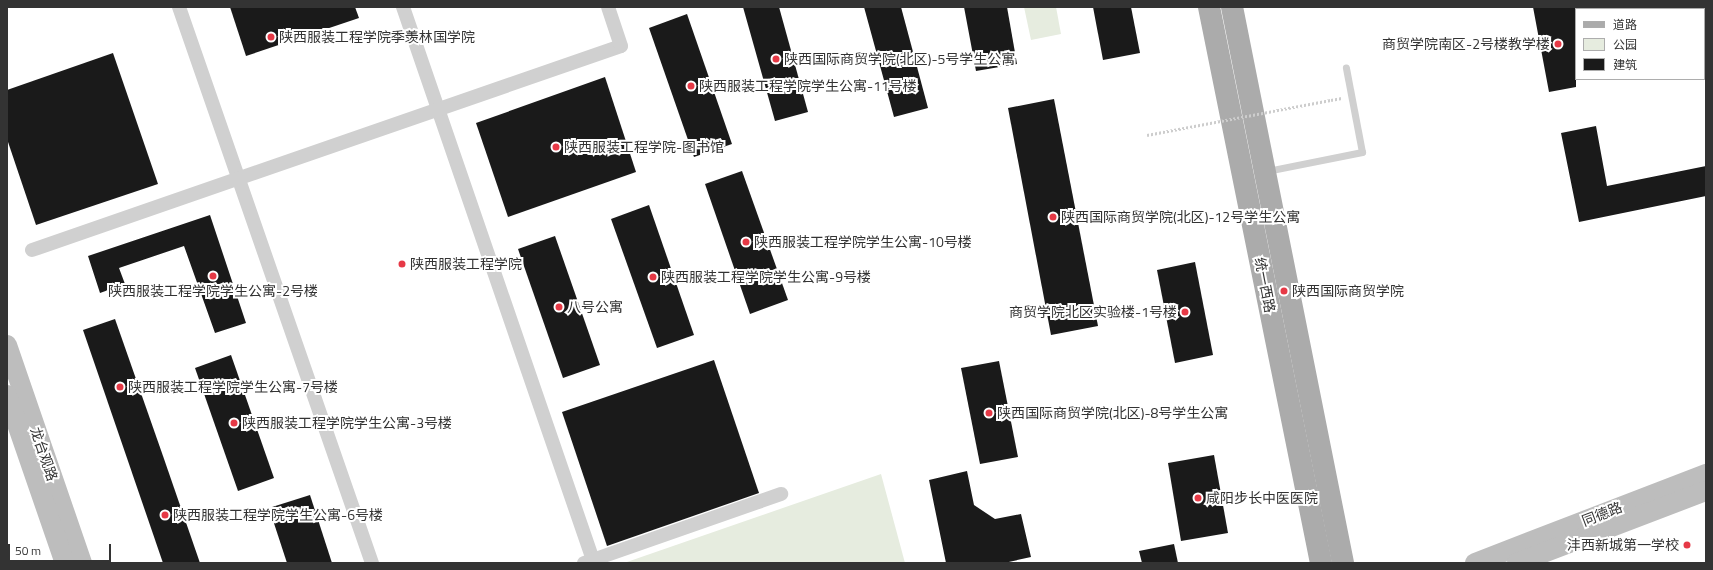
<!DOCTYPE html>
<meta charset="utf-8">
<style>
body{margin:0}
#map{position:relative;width:1713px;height:570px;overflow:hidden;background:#fff;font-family:"Titillium Web","Noto Sans SC",sans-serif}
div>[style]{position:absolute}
.green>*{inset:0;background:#e6ecdf}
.building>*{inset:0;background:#1a1a1a}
.path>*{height:2.5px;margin-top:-1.25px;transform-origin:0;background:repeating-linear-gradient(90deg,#cdcdcd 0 2px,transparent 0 4px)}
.lane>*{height:7px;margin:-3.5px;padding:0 3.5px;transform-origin:3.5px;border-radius:3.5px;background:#d0d0d0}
.street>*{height:14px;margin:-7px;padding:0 7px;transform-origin:7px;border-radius:7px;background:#d0d0d0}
.secondary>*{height:20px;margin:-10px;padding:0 10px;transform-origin:10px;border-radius:10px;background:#bdbdbd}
.primary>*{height:22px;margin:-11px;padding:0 11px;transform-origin:11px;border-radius:11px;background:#ababab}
.path-bridge>*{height:2.5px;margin-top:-1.25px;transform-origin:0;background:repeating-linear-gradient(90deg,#cdcdcd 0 2px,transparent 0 4px)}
.dots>*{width:11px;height:11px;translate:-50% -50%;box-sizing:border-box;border:2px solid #fff;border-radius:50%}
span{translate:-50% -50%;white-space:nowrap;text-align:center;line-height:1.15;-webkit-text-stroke:4px #fff;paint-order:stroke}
.poi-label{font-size:14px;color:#333}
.left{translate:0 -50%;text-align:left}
.right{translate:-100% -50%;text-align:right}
.street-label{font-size:14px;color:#333}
.frame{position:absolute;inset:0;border:8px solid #333;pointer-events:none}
.legend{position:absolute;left:1575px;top:8px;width:130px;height:72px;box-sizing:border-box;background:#fff;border:1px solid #adadad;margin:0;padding:5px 7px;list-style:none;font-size:12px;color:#333}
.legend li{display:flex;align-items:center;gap:8px;height:20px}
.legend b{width:20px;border:1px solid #adadad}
.scale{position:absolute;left:8px;top:544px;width:103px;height:18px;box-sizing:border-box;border:2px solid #333;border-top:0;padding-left:5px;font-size:12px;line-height:14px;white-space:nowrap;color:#333;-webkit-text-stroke:3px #fff;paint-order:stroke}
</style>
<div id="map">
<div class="green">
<div style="clip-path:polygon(1024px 7px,1056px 7px,1061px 34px,1031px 40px)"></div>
<div style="clip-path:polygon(881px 474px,905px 563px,624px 563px)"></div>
</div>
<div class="building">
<div style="clip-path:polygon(230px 7px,355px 7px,359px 18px,246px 56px)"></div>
<div style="clip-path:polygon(743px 7px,779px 7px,808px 112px,775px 121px)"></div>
<div style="clip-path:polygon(864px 7px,901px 7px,928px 108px,894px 117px)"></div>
<div style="clip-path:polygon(964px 7px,1007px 7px,1017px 64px,976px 71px)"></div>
<div style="clip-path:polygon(1093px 7px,1131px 7px,1140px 53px,1103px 60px)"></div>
<div style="clip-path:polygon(1533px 7px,1576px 7px,1576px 87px,1549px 92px)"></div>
<div style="clip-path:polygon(687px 14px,732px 144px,694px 157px,649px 28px)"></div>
<div style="clip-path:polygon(113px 53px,158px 184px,36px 225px,7px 139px,7px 90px)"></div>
<div style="clip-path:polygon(605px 77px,636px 172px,508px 217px,476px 123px)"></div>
<div style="clip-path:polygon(1054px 99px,1098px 326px,1051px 335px,1008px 108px)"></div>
<div style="clip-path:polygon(1596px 126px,1607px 186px,1706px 166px,1706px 196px,1579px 222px,1561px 133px)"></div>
<div style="clip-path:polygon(742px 171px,788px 300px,750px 314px,705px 184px)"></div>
<div style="clip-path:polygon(649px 205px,694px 335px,657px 348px,611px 219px)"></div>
<div style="clip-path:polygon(210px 215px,246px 323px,215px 333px,184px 246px,119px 268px,125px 284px,100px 293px,88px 256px)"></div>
<div style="clip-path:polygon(555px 236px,600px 365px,563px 378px,518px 249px)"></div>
<div style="clip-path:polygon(1195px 262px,1213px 355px,1175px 363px,1157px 270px)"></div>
<div style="clip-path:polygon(115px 319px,163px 456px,200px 563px,163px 563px,83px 330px)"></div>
<div style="clip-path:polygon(231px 355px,274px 478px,238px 491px,195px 368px)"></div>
<div style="clip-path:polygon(714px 360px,759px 493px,607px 546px,562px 412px)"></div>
<div style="clip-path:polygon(999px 361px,1018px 457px,980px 464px,961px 368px)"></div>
<div style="clip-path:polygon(1214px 455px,1228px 533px,1181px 541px,1168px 463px)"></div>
<div style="clip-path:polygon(967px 471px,974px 505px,995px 519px,1021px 514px,1031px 557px,1004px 563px,946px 563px,929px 480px)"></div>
<div style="clip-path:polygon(310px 495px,332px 563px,287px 563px,269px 508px)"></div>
<div style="clip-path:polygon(1174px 544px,1178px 563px,1142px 563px,1139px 551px)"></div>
</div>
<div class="path">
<div style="left:1331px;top:100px;width:11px;rotate:-10deg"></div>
</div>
<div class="lane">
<div style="left:1267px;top:171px;width:97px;rotate:-11.3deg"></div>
<div style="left:1362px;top:152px;width:86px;rotate:-100.8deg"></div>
</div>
<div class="street">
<div style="left:179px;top:7px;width:589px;rotate:70.86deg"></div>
<div style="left:403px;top:7px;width:585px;rotate:71.04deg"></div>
<div style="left:32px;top:250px;width:623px;rotate:-19.1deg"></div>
<div style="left:621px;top:46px;width:41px;rotate:-108.4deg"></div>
<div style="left:584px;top:563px;width:209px;rotate:-19.3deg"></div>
</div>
<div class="secondary">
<div style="left:7px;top:345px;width:231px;rotate:71deg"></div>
<div style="left:7px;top:395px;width:178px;rotate:71deg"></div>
<div style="left:1475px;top:563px;width:248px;rotate:-21.1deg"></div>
<div style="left:1517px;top:563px;width:202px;rotate:-20.9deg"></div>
</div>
<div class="primary">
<div style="left:1209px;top:7px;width:567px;rotate:78.61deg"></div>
<div style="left:1232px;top:7px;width:567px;rotate:78.71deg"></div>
</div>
<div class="path-bridge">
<div style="left:1147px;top:135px;width:187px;rotate:-10.8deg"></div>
</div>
<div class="dots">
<div style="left:271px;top:37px;background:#e63946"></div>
<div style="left:1558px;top:44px;background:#e63946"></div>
<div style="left:776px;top:59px;background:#e63946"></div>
<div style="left:691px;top:86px;background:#e63946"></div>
<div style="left:556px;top:147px;background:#e63946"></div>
<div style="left:1053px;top:217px;background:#e63946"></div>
<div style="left:746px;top:242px;background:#e63946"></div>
<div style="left:402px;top:264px;background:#e63946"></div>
<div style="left:213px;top:276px;background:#e63946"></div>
<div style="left:653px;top:277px;background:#e63946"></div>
<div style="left:1284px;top:291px;background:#e63946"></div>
<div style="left:559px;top:307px;background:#e63946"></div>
<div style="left:1185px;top:312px;background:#e63946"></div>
<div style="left:120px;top:387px;background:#e63946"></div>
<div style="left:989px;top:413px;background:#e63946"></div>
<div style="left:234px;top:423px;background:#e63946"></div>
<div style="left:1198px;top:498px;background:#e63946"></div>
<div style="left:165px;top:515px;background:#e63946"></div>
<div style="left:1687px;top:545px;background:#e63946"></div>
</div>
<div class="poi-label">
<span class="left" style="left:279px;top:37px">陕西服装工程学院季羡林国学院</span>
<span class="right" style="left:1550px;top:44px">商贸学院南区-2号楼教学楼</span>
<span class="left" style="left:784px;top:59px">陕西国际商贸学院(北区)-5号学生公寓</span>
<span class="left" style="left:699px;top:86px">陕西服装工程学院学生公寓-11号楼</span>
<span class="left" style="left:564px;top:147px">陕西服装工程学院-图书馆</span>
<span class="left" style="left:1061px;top:217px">陕西国际商贸学院(北区)-12号学生公寓</span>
<span class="left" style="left:754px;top:242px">陕西服装工程学院学生公寓-10号楼</span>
<span class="left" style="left:410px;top:264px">陕西服装工程学院</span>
<span class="left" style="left:661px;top:277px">陕西服装工程学院学生公寓-9号楼</span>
<span style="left:213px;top:291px">陕西服装工程学院学生公寓-2号楼</span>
<span class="left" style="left:1292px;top:291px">陕西国际商贸学院</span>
<span class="left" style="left:567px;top:307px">八号公寓</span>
<span class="right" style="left:1177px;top:312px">商贸学院北区实验楼-1号楼</span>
<span class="left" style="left:128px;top:387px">陕西服装工程学院学生公寓-7号楼</span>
<span class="left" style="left:997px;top:413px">陕西国际商贸学院(北区)-8号学生公寓</span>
<span class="left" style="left:242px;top:423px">陕西服装工程学院学生公寓-3号楼</span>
<span class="left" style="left:1206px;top:498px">咸阳步长中医医院</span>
<span class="left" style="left:173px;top:515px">陕西服装工程学院学生公寓-6号楼</span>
<span class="right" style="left:1679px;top:545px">沣西新城第一学校</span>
</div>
<div class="street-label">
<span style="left:1265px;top:285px;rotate:79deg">统一西路</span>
<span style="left:44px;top:454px;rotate:71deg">龙台观路</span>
<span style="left:1602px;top:514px;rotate:-21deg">同德路</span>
</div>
<div class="frame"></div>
<ul class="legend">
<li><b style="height:5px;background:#ababab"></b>道路</li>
<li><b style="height:11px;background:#e6ecdf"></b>公园</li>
<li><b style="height:11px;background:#1a1a1a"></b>建筑</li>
</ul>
<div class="scale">50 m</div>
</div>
